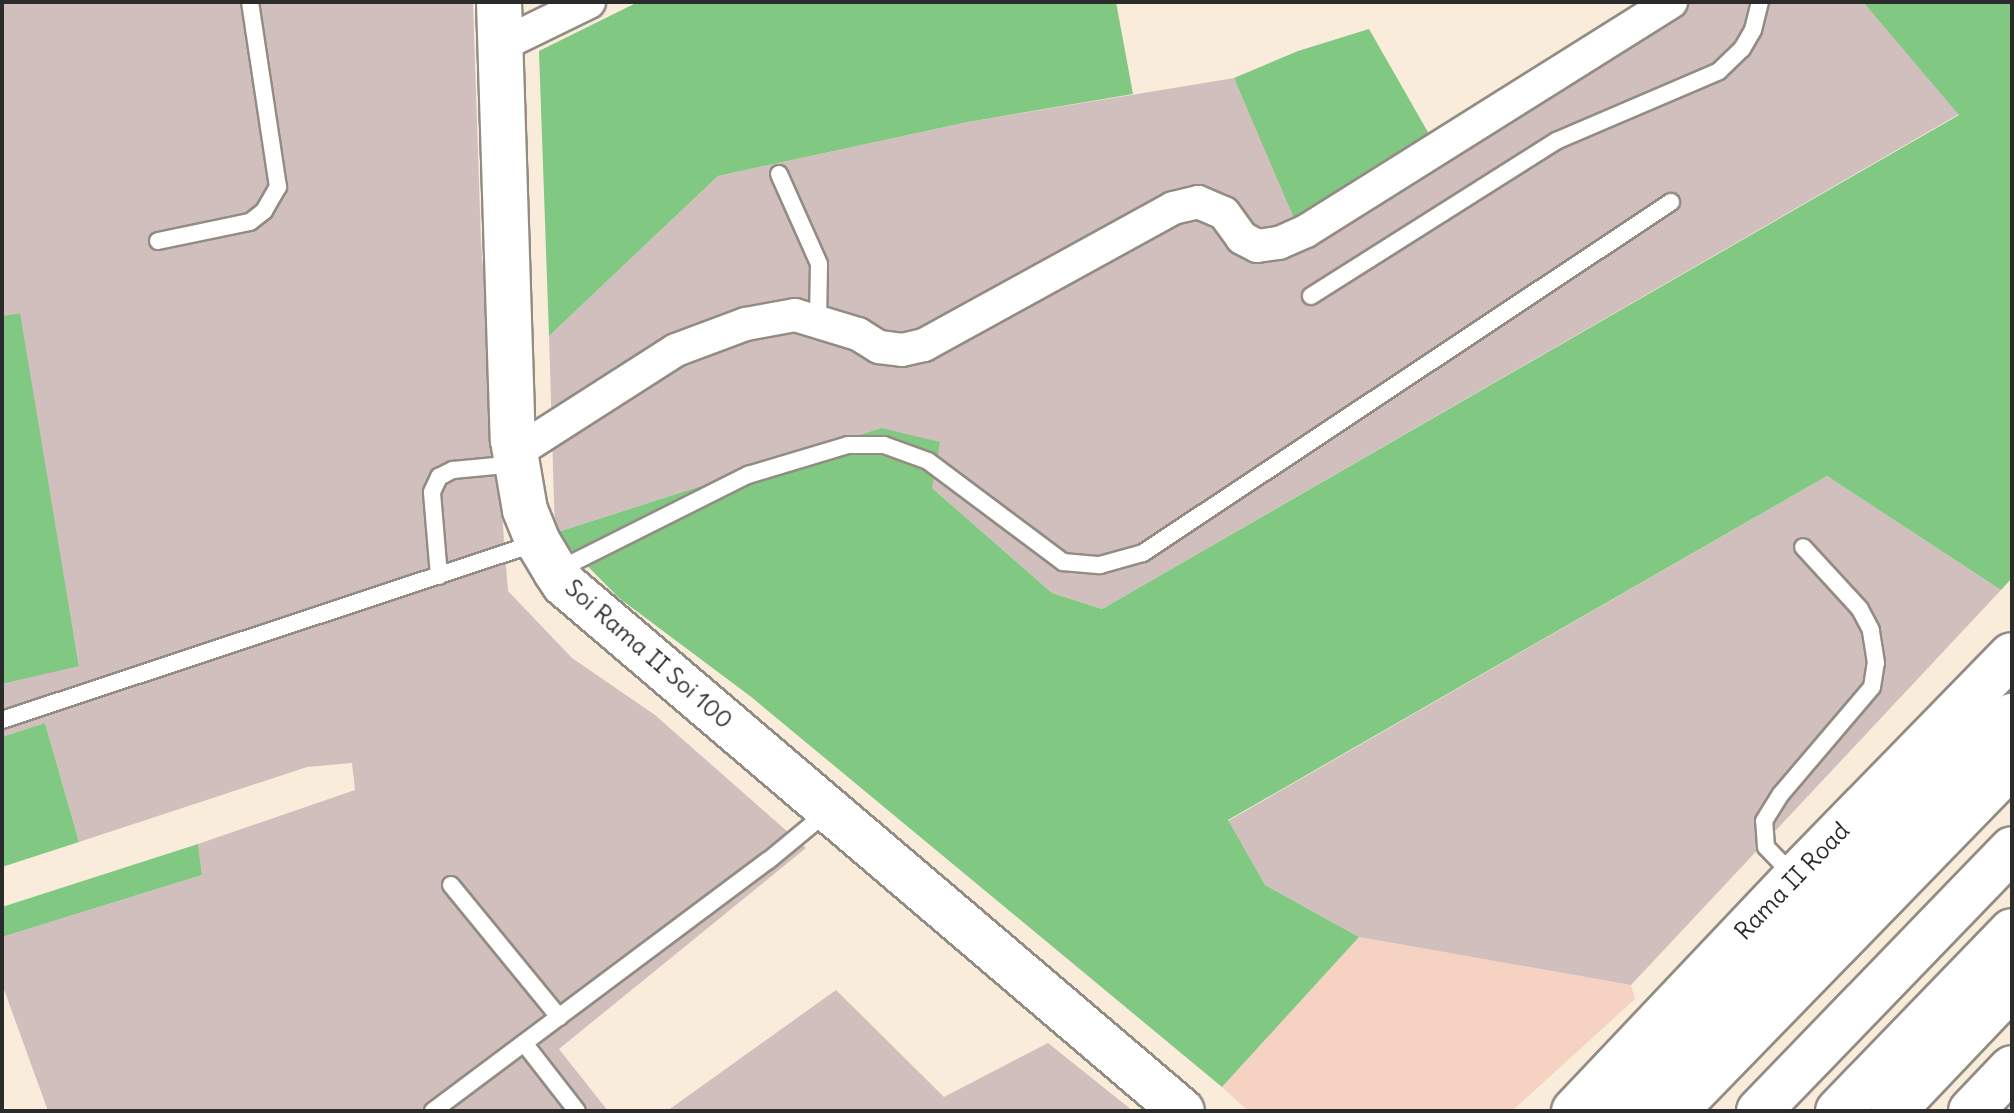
<!DOCTYPE html>
<style>
body{margin:0}
#map{position:relative;width:2014px;height:1113px;overflow:hidden;background:#f9ecdb;font-family:Delius,sans-serif}
div>[style]{position:absolute}
.built>*{inset:0;background:#f5d2c2}
.industrial>*{inset:0;background:#d1bfbd}
.green>*{inset:0;background:#81c883}
.roads{filter:drop-shadow(2px 0 #928c83) drop-shadow(-2px 0 #928c83) drop-shadow(0 2px #928c83) drop-shadow(0 -2px #928c83)}
.lane>*{height:16px;margin:-8px;padding:0 8px;transform-origin:8px;border-radius:8px;background:#fff}
.street>*{height:32px;margin:-16px;padding:0 16px;transform-origin:16px;border-radius:16px;background:#fff}
.secondary>*{height:44px;margin:-22px;padding:0 22px;transform-origin:22px;border-radius:22px;background:#fff}
.highway>*{height:44px;margin:-22px;padding:0 22px;transform-origin:22px;border-radius:22px;background:#fff}
span{translate:-50% -50%;white-space:nowrap;text-align:center;line-height:1.15;-webkit-text-stroke:6px #fff;paint-order:stroke}
.street-label{font-size:24px;color:#2b2b2b}
.frame{position:absolute;inset:0;border:4px solid #2b2b2b;pointer-events:none}
</style>
<div id="map">
<div class="built">
<div style="clip-path:polygon(1359px 937px,1631px 985px,1635px 999px,1512px 1111px,1248px 1111px,1222px 1087px)"></div>
</div>
<div class="industrial">
<div style="clip-path:polygon(2px 2px,473px 2px,481px 242px,508px 591px,572px 658px,655px 715px,806px 848px,559px 1049px,608px 1111px,48px 1111px,2px 984px,2px 937px,202px 875px,198px 844px,355px 790px,352px 763px,307px 767px,79px 842px,45px 723px,2px 737px,2px 684px,79px 665px,19px 313px,2px 316px)"></div>
<div style="clip-path:polygon(1683px 2px,1863px 2px,1959px 114px,1102px 609px,1052px 593px,932px 488px,881px 428px,555px 533px,549px 336px,718px 176px,968px 122px,1234px 78px,1295px 217px)"></div>
<div style="clip-path:polygon(1827px 476px,2001px 590px,1631px 985px,1359px 937px,1265px 885px,1228px 821px)"></div>
<div style="clip-path:polygon(836px 990px,944px 1097px,1048px 1043px,1133px 1111px,667px 1111px)"></div>
</div>
<div class="green">
<div style="clip-path:polygon(638px 2px,1116px 2px,1133px 94px,968px 122px,718px 176px,549px 336px,539px 51px)"></div>
<div style="clip-path:polygon(1863px 2px,2012px 2px,2012px 578px,2001px 590px,1827px 476px,1228px 820px,1265px 885px,1359px 937px,1222px 1087px,750px 696px,619px 598px,555px 533px,881px 428px,940px 442px,932px 488px,1052px 593px,1102px 609px,1959px 115px)"></div>
<div style="clip-path:polygon(1369px 29px,1433px 141px,1294px 218px,1234px 78px,1298px 51px)"></div>
<div style="clip-path:polygon(20px 313px,79px 666px,2px 684px,2px 316px)"></div>
<div style="clip-path:polygon(45px 723px,79px 842px,2px 867px,2px 737px)"></div>
<div style="clip-path:polygon(198px 844px,202px 875px,2px 937px,2px 907px)"></div>
</div>
<div class="roads">
<div class="lane">
<div style="left:779px;top:174px;width:98px;rotate:66deg"></div>
<div style="left:819px;top:264px;width:55px;rotate:91deg"></div>
<div style="left:158px;top:241px;width:94px;rotate:-11.7deg"></div>
<div style="left:250px;top:222px;width:18px;rotate:-38deg"></div>
<div style="left:264px;top:211px;width:28px;rotate:-60deg"></div>
<div style="left:278px;top:187px;width:187px;rotate:-98.6deg"></div>
<div style="left:1311px;top:296px;width:290px;rotate:-32.3deg"></div>
<div style="left:1556px;top:141px;width:177px;rotate:-23.2deg"></div>
<div style="left:1719px;top:71px;width:32px;rotate:-44deg"></div>
<div style="left:1742px;top:49px;width:22px;rotate:-60deg"></div>
<div style="left:1753px;top:30px;width:29px;rotate:-76deg"></div>
<div style="left:556px;top:571px;width:215px;rotate:-26.6deg"></div>
<div style="left:748px;top:475px;width:104px;rotate:-16.7deg"></div>
<div style="left:848px;top:445px;width:36px"></div>
<div style="left:884px;top:445px;width:47px;rotate:20deg"></div>
<div style="left:928px;top:461px;width:169px;rotate:36.8deg"></div>
<div style="left:1063px;top:562px;width:37px;rotate:5deg"></div>
<div style="left:1100px;top:565px;width:45px;rotate:-15.6deg"></div>
<div style="left:1143px;top:553px;width:634px;rotate:-33.61deg"></div>
<div style="left:439px;top:576px;width:84px;rotate:-94.8deg"></div>
<div style="left:432px;top:492px;width:17px;rotate:-65deg"></div>
<div style="left:439px;top:477px;width:16px;rotate:-27deg"></div>
<div style="left:453px;top:470px;width:63px;rotate:-5.4deg"></div>
<div style="left:2px;top:720px;width:563px;rotate:-18.34deg"></div>
<div style="left:1794px;top:876px;width:40px;rotate:-134deg"></div>
<div style="left:1766px;top:847px;width:26px;rotate:-94deg"></div>
<div style="left:1764px;top:821px;width:32px;rotate:-58deg"></div>
<div style="left:1781px;top:794px;width:140px;rotate:-49.6deg"></div>
<div style="left:1872px;top:687px;width:24px;rotate:-81deg"></div>
<div style="left:1876px;top:663px;width:33px;rotate:-99deg"></div>
<div style="left:1871px;top:630px;width:24px;rotate:-118deg"></div>
<div style="left:1860px;top:609px;width:84px;rotate:-132.6deg"></div>
<div style="left:451px;top:885px;width:171px;rotate:50.7deg"></div>
<div style="left:524px;top:1043px;width:86px;rotate:52.1deg"></div>
<div style="left:433px;top:1111px;width:419px;rotate:-36.8deg"></div>
<div style="left:769px;top:860px;width:75px;rotate:-39.6deg"></div>
</div>
<div class="street">
<div style="left:501px;top:45px;width:98px;rotate:-26deg"></div>
<div style="left:515px;top:453px;width:191px;rotate:-32.6deg"></div>
<div style="left:676px;top:350px;width:75px;rotate:-20.4deg"></div>
<div style="left:746px;top:324px;width:50px;rotate:-10.4deg"></div>
<div style="left:795px;top:315px;width:66px;rotate:16.8deg"></div>
<div style="left:858px;top:334px;width:25px;rotate:32deg"></div>
<div style="left:879px;top:347px;width:23px;rotate:7deg"></div>
<div style="left:902px;top:350px;width:23px;rotate:-13deg"></div>
<div style="left:924px;top:345px;width:284px;rotate:-28.8deg"></div>
<div style="left:1173px;top:208px;width:26px;rotate:-13deg"></div>
<div style="left:1198px;top:202px;width:28px;rotate:23deg"></div>
<div style="left:1224px;top:213px;width:31px;rotate:54deg"></div>
<div style="left:1242px;top:238px;width:17px;rotate:28deg"></div>
<div style="left:1257px;top:246px;width:22px;rotate:-8deg"></div>
<div style="left:1279px;top:243px;width:30px;rotate:-24deg"></div>
<div style="left:1306px;top:231px;width:431px;rotate:-32.1deg"></div>
</div>
<div class="secondary">
<div style="left:499px;top:2px;width:438px;rotate:88.2deg"></div>
<div style="left:513px;top:440px;width:71px;rotate:80.3deg"></div>
<div style="left:525px;top:510px;width:35px;rotate:68deg"></div>
<div style="left:538px;top:542px;width:35px;rotate:59deg"></div>
<div style="left:556px;top:572px;width:14px;rotate:56deg"></div>
<div style="left:564px;top:584px;width:812px;rotate:40.46deg"></div>
<div style="left:1574px;top:1111px;width:322px;rotate:-46.6deg"></div>
<div style="left:1795px;top:877px;width:310px;rotate:-45.7deg"></div>
<div style="left:1627px;top:1111px;width:552px;rotate:-45.73deg"></div>
<div style="left:1893px;top:1111px;width:173px;rotate:-46.4deg"></div>
<div style="left:1971px;top:1111px;width:59px;rotate:-46.4deg"></div>
</div>
<div class="highway">
<div style="left:1675px;top:1111px;width:483px;rotate:-45.8deg"></div>
<div style="left:1759px;top:1111px;width:364px;rotate:-46deg"></div>
<div style="left:1838px;top:1111px;width:250px;rotate:-46deg"></div>
</div>
</div>
<div class="street-label">
<span style="left:649px;top:654px;rotate:41deg">Soi Rama II Soi 100</span>
<span style="left:1792px;top:881px;rotate:-46deg">Rama II Road</span>
</div>
<div class="frame"></div>
</div>
